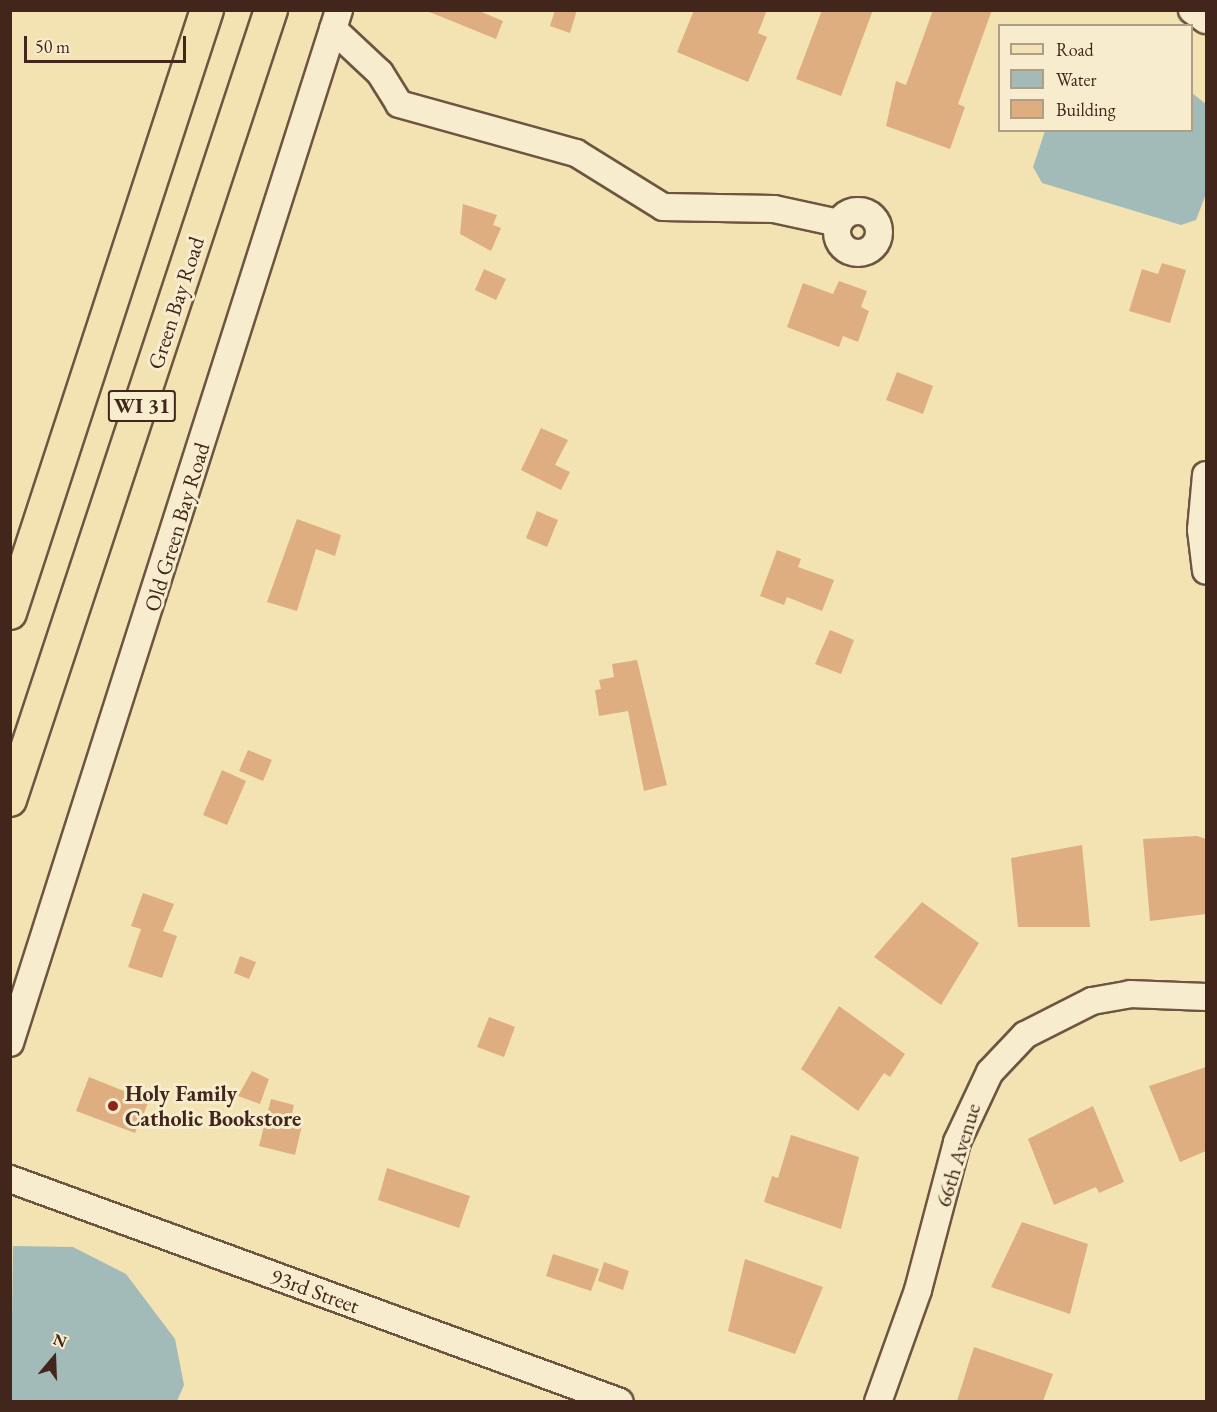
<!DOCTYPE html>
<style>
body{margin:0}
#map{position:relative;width:1217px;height:1412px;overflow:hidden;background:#f3e3b3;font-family:"EB Garamond",serif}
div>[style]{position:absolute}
.water>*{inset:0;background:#a2bbb9}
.building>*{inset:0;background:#deae81}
.roads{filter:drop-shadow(2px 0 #6e5541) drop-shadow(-2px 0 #6e5541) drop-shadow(0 2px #6e5541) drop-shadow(0 -2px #6e5541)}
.minor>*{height:26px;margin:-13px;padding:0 13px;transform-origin:13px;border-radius:13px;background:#f7edce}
.minor>.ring{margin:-13px;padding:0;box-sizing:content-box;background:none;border:26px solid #f7edce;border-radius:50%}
.major>*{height:32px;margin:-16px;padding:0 16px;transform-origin:16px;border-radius:16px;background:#f3e3b3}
.dots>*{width:16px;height:16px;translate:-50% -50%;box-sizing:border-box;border:3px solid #f7edce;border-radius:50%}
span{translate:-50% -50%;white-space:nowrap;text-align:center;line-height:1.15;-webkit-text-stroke:6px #f7edce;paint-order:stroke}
.shield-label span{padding:2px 4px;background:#f7edce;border:2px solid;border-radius:4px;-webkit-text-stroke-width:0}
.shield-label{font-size:21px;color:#42261b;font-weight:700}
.street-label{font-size:22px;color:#42261b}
.poi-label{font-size:22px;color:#42261b;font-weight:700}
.left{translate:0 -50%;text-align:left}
.frame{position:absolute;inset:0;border:12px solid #42261b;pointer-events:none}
.legend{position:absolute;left:998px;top:24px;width:195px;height:108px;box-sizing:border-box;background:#f7edce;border:2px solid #af9d86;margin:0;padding:8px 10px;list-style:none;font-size:18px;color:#42261b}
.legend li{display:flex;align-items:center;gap:12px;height:30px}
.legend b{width:30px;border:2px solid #af9d86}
.north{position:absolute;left:24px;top:1328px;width:60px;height:60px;-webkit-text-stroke:4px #f7edce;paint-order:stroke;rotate:19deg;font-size:16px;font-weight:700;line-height:24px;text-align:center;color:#42261b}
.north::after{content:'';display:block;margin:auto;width:21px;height:27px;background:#42261b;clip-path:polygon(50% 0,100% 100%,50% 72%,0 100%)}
.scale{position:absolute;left:24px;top:36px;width:162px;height:27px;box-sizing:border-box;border:3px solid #42261b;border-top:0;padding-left:8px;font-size:18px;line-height:21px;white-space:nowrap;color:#42261b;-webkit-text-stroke:4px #f7edce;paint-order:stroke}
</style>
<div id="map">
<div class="water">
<div style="clip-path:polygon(1192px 93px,1206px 104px,1206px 194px,1196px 220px,1181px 225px,1042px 183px,1033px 167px,1045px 131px,1192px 130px)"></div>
<div style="clip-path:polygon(13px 1246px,73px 1247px,126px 1274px,175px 1339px,184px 1385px,177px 1401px,11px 1401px)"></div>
</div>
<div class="building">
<div style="clip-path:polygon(477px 10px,503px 21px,496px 39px,427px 11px)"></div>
<div style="clip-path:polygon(555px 10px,577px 10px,570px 33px,550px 26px)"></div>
<div style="clip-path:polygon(694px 10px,767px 10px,758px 33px,767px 37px,748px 82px,677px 52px)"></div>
<div style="clip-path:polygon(822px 10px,873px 10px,841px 96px,796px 79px)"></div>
<div style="clip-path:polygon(933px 10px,992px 10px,958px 104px,965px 107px,950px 149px,886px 126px,896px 81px,906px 85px)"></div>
<div style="clip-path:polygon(463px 204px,497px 215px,493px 225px,501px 228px,491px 251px,460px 234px)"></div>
<div style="clip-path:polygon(1162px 263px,1186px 270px,1170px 323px,1129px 311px,1142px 269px,1158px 274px)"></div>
<div style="clip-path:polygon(484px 269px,506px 279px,496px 300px,475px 290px)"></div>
<div style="clip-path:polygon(839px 281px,867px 291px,861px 307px,869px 311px,858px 342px,843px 336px,839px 347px,787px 327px,803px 283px,833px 294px)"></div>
<div style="clip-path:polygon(897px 372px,933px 386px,923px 414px,886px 400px)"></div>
<div style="clip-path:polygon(541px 428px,568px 440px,555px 465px,570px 472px,561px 490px,521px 470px)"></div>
<div style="clip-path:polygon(537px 511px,558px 520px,547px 547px,526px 538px)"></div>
<div style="clip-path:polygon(297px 519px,341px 535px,335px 556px,316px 549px,297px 611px,267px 602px)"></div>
<div style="clip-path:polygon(777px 550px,801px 559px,798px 567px,834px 580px,822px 611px,787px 597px,784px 605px,760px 596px)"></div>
<div style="clip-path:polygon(830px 630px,854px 640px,841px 674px,815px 664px)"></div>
<div style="clip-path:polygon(637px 660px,667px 785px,644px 791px,628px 711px,599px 716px,595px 690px,601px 689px,599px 680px,614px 677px,612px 664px)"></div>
<div style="clip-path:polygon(248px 750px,272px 760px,263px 781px,239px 771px)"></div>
<div style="clip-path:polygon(222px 770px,246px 781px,227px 825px,203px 815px)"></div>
<div style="clip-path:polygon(1197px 836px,1206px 839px,1206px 914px,1150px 921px,1143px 839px)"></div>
<div style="clip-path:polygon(1082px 845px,1090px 927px,1018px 927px,1011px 858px)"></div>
<div style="clip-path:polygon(143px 893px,174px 904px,163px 931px,177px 936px,162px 978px,128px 967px,141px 929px,131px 926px)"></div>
<div style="clip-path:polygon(922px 902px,979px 943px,941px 1005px,874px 957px)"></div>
<div style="clip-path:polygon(240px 956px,256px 962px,249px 979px,234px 973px)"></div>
<div style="clip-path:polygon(839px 1006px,905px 1054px,890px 1077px,884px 1073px,858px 1111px,801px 1069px)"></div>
<div style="clip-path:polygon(489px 1017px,515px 1027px,504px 1057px,477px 1047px)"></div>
<div style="clip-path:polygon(1206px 1067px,1206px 1151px,1180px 1162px,1149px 1086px)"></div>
<div style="clip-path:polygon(252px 1071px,269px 1079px,260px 1104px,238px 1096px)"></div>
<div style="clip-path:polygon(89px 1077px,149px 1101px,135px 1133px,76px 1111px)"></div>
<div style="clip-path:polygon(271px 1099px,294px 1105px,291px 1118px,303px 1121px,295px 1155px,259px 1146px)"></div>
<div style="clip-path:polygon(1093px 1106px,1124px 1182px,1099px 1193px,1096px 1187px,1054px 1205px,1028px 1139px)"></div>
<div style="clip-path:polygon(791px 1135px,859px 1157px,841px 1229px,764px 1202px,772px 1176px,778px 1178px)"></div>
<div style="clip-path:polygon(387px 1168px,470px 1196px,459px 1228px,378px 1200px)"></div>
<div style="clip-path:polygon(1022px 1222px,1088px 1244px,1070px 1314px,991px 1287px)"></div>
<div style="clip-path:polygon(553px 1254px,599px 1269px,591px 1291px,546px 1276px)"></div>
<div style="clip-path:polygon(745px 1259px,823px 1287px,795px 1354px,728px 1331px)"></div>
<div style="clip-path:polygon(604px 1262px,629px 1271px,623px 1290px,598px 1281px)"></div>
<div style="clip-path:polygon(974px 1347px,1053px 1374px,1043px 1401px,957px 1401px)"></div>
</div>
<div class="roads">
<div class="minor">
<div style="left:1192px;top:10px;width:17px;rotate:36deg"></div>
<div style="left:333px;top:29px;width:64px;rotate:43.1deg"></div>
<div style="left:380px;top:73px;width:36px;rotate:58deg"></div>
<div style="left:399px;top:104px;width:184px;rotate:15.5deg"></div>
<div style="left:576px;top:153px;width:102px;rotate:31.8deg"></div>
<div style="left:663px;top:207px;width:111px;rotate:1deg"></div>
<div style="left:774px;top:209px;width:66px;rotate:12.2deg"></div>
<div class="ring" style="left:837px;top:211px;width:16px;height:16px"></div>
<div style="left:1206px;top:475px;width:55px;rotate:95.2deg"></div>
<div style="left:1201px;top:530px;width:41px;rotate:83deg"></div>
<div style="left:10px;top:1043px;width:1084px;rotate:-72.33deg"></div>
<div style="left:10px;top:1179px;width:649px;rotate:20.08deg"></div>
<div style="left:878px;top:1402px;width:119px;rotate:-70.3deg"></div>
<div style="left:918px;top:1290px;width:153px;rotate:-75.2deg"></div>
<div style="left:957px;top:1142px;width:77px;rotate:-64.8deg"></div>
<div style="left:990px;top:1072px;width:51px;rotate:-46.6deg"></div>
<div style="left:1025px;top:1035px;width:75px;rotate:-26.9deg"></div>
<div style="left:1092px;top:1001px;width:39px;rotate:-10deg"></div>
<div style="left:1130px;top:994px;width:76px;rotate:2.3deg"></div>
</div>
<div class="major">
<div style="left:10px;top:613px;width:634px;rotate:-71.91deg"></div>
<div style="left:10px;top:800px;width:832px;rotate:-71.72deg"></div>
</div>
</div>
<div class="dots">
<div style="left:113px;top:1106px;background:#8f2418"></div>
</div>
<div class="shield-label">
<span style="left:142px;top:406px">WI 31</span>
</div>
<div class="street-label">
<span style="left:176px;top:303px;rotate:-72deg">Green Bay Road</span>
<span style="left:177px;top:527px;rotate:-73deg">Old Green Bay Road</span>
<span style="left:958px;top:1155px;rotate:-73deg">66th Avenue</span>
<span style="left:315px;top:1291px;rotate:20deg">93rd Street</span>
</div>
<div class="poi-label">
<span class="left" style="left:125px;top:1106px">Holy Family<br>Catholic Bookstore</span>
</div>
<div class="frame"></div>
<ul class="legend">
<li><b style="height:8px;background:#f3e3b3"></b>Road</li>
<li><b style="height:16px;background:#a2bbb9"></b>Water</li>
<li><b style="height:16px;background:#deae81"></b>Building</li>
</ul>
<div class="north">N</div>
<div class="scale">50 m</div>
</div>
